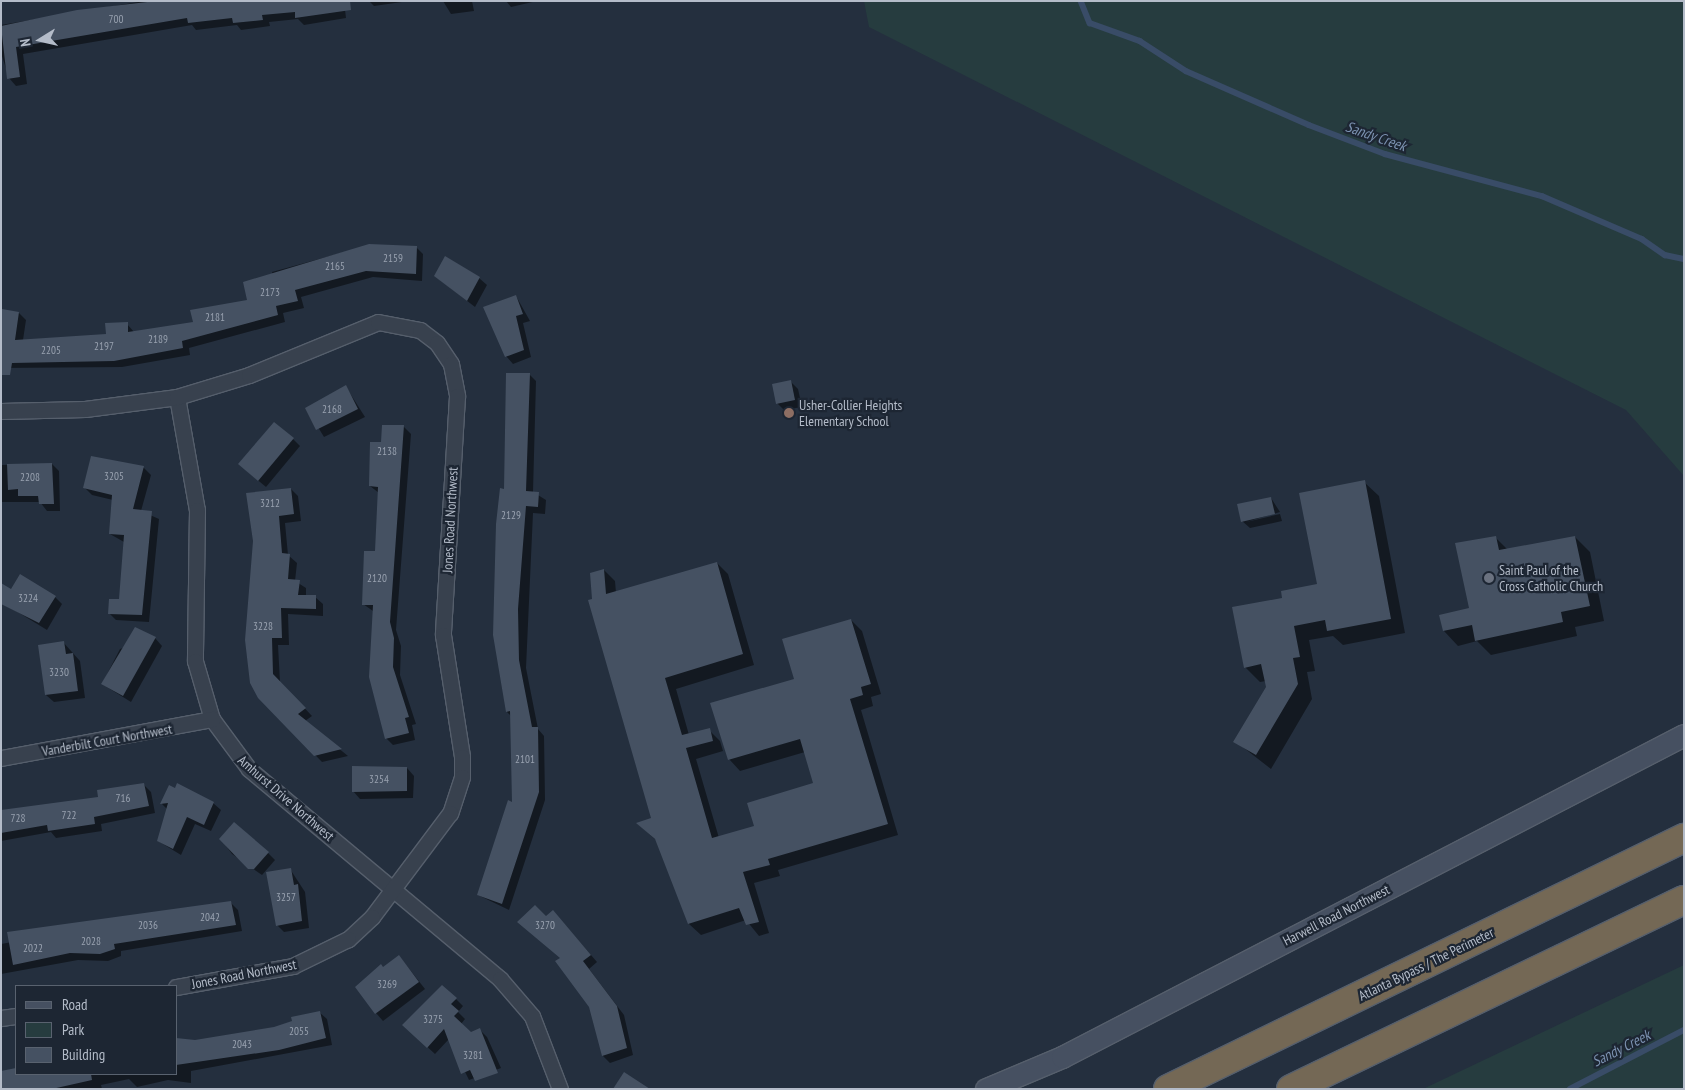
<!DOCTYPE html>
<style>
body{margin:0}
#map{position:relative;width:1685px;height:1090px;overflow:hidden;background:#242f3e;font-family:"PT Sans Narrow",sans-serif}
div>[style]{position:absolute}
.green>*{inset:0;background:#263c3f}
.shadow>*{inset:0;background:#0007}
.stream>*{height:5.5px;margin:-2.75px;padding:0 2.75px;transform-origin:2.75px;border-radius:2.75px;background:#394c67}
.building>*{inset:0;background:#455162}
.roads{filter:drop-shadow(1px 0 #565f6c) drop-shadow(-1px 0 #565f6c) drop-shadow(0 1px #565f6c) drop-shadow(0 -1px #565f6c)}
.street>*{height:15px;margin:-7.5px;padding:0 7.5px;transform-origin:7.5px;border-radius:7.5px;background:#38414e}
.secondary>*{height:21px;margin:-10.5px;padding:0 10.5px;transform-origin:10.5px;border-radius:10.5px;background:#465061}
.highway>*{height:28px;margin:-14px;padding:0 14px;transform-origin:14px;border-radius:14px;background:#746855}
.dots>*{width:14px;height:14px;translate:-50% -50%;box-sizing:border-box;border:2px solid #1d2633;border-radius:50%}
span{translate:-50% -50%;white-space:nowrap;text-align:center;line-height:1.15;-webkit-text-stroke:4.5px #1d2633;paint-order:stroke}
.number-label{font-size:11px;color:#98a1af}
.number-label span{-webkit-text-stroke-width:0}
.poi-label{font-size:14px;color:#b4bcc9}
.left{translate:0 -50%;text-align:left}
.street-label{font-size:14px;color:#b4bcc9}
.water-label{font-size:15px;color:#7c92b1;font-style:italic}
.frame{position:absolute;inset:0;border:2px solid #b4bcc9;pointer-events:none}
.legend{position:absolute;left:15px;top:985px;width:162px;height:90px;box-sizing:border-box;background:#1d2633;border:1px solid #59626f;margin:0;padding:6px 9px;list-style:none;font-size:15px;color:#b4bcc9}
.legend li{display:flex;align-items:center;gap:10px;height:25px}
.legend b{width:25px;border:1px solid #59626f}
.north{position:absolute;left:15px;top:15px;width:50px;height:50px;-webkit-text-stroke:4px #1d2633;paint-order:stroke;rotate:260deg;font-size:14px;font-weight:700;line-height:20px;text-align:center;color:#b4bcc9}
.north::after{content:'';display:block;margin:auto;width:18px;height:22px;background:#b4bcc9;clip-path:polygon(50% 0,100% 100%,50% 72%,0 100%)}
</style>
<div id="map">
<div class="green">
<div style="clip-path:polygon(864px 1px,1684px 1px,1684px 476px,1626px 410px,869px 27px)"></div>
<div style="clip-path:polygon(1684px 965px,1684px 1089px,1423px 1089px)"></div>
</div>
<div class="shadow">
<div style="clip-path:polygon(144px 1px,344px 1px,346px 18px,304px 25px,298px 19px,269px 22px,270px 26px,241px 30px,237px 25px,196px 30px,192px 25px,23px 54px,27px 84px,16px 86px,9px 78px,1px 53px,1px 25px)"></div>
<div style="clip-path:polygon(369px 1px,409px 1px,374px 6px)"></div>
<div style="clip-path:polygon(443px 1px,472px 1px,474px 11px,451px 14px)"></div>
<div style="clip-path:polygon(506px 1px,537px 1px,511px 7px)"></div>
<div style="clip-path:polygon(370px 245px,416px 247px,423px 254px,422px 281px,373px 277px,301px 297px,304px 308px,283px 313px,285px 322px,189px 348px,190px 355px,122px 367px,1px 368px,3px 311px,19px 313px,26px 320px,23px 340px,107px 335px,127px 324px,134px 332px,194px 323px,249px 301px,273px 276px,272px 272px)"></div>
<div style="clip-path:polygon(435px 276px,479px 278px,487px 285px,475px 307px)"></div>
<div style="clip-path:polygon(516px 296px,530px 321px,523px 323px,531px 357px,513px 364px,506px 356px)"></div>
<div style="clip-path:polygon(529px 374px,536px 381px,533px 492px,546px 500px,545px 514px,533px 513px,526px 668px,538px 729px,544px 736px,545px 800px,509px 910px,478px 895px,514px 804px,512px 717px,507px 712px,505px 490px)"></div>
<div style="clip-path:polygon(791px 382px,798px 389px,802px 407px,784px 410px,777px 403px)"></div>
<div style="clip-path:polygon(346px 387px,365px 417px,324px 437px,307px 409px)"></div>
<div style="clip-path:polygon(403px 426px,411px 434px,396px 630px,401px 646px,400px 675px,416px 724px,412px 725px,415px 740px,393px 745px,386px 738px,373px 611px,363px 604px,376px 552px,379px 493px,370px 486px,382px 443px)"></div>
<div style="clip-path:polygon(293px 439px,300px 446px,266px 487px,247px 471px)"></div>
<div style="clip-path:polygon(92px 458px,144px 468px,151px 475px,141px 511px,159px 519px,149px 622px,116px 620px,109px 613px,120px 601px,124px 542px,110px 534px,113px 500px,92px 495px,84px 487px)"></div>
<div style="clip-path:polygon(52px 464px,59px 471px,60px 511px,47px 511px,40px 502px,1px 502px,1px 465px)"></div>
<div style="clip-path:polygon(1364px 482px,1379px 496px,1405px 633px,1343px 645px,1333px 636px,1309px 640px,1315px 671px,1307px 672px,1312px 699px,1271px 769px,1235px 741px,1267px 688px,1266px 681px,1260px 682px,1245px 667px,1284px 599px,1318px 585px)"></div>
<div style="clip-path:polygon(291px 489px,298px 496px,301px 521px,285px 523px,288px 555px,297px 563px,295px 581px,306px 588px,306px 596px,315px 597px,323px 604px,323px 616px,288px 614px,289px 645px,278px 645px,280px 682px,312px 716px,305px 721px,348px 756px,322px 762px,259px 697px,255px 541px)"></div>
<div style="clip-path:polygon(1271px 498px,1280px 512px,1246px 522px,1280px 514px,1282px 521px,1250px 528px,1242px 521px)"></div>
<div style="clip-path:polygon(1495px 537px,1508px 550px,1575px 537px,1590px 552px,1604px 621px,1575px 627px,1577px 636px,1491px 655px,1477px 641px,1458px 646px,1444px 631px,1441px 616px,1470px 609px)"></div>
<div style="clip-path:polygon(717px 563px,728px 574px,754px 665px,676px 689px,689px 735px,709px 730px,720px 741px,723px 751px,696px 759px,719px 838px,756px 827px,815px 784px,805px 752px,740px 771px,729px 759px,851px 620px,862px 631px,881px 694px,871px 697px,873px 706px,861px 710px,898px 835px,778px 870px,780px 876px,754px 883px,769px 933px,759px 936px,746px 920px,701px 935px,689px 924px,657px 841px,638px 824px,653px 819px,594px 600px,604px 570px,615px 581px,616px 593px)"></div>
<div style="clip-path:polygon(11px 591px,55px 597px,62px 604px,47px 630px,3px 603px)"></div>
<div style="clip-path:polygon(155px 638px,162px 646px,131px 702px,102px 684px,120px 649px)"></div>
<div style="clip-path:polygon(63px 642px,80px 661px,85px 698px,54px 702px,46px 695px,40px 646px)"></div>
<div style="clip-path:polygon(407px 768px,414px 776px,413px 798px,360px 799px,353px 791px)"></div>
<div style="clip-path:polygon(144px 785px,151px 792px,155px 813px,101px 824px,102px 831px,56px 838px,51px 832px,1px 841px,1px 814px,100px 798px)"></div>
<div style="clip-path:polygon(169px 787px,213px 803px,221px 810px,211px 831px,195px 824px,181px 855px,158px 841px,168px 810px,162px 804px)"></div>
<div style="clip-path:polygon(221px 839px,268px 853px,275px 860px,262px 875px,232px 854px)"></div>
<div style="clip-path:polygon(290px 869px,305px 892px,309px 928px,284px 932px,277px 925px)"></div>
<div style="clip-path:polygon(231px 903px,238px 910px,242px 931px,121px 951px,121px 956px,108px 961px,78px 960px,1px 974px,1px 944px)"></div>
<div style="clip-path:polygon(553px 911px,597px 962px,589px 969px,624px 1015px,633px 1055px,610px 1063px,603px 1056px,591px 1006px,562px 958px,546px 918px)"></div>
<div style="clip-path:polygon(399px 956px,425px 989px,383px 1021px,376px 1013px,383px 968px)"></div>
<div style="clip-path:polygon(456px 999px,463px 1006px,458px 1012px,465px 1019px,461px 1024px,471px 1033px,480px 1030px,487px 1037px,501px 1068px,469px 1080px,449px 1039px,435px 1054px,411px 1032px)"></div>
<div style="clip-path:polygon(319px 1012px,327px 1019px,332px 1045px,191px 1071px,191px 1083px,168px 1080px,137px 1087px,129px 1079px,101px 1085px,102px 1089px,1px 1089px,1px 1073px,16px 1070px,16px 1074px,176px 1074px,176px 1045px,274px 1028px)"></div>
</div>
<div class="stream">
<div style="left:1081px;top:1px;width:24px;rotate:68deg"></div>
<div style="left:1090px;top:23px;width:53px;rotate:19.8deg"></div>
<div style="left:1140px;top:41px;width:55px;rotate:33.1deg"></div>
<div style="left:1186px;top:71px;width:134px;rotate:23.7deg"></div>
<div style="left:1309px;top:125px;width:81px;rotate:20.9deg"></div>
<div style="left:1385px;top:154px;width:163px;rotate:15deg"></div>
<div style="left:1542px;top:196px;width:109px;rotate:23.3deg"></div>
<div style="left:1642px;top:239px;width:28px;rotate:35deg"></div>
<div style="left:1665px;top:255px;width:19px;rotate:12deg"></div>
<div style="left:1570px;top:1089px;width:128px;rotate:-27.4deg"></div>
</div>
<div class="building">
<div style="clip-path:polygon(156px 1px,350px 1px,351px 10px,295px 18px,295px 12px,262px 15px,263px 20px,233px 23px,232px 18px,188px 23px,187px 18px,16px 47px,20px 77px,7px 79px,1px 26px,77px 10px)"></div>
<div style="clip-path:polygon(369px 244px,417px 246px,416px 274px,366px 271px,295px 290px,298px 301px,276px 306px,278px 315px,182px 341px,183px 348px,114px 361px,12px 363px,10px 375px,1px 375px,2px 309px,19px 312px,15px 340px,106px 334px,105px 323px,128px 322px,128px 332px,193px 322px,190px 310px,247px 300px,243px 282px)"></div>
<div style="clip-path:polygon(445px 256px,480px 277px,467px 301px,434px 276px)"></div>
<div style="clip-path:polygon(516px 295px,523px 314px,516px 316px,524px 350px,505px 357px,483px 307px)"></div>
<div style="clip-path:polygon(506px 373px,530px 373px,526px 491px,539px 492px,538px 507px,526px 506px,518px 609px,519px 660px,532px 727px,538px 727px,539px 792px,502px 904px,477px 895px,508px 800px,512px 802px,510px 711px,506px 712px,493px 635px,496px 524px,500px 488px,504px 489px)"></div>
<div style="clip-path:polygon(791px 380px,795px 400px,776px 404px,772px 384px)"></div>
<div style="clip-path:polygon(346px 385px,358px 409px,316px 430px,305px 408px)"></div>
<div style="clip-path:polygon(274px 422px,294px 438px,258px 481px,238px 464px)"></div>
<div style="clip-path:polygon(382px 425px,404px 425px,390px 622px,394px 638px,393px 667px,409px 717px,405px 718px,409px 733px,385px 739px,369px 677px,373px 605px,362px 605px,364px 551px,375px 551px,378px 487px,369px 486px,370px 442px,381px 442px)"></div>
<div style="clip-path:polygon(91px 456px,144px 466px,133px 509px,152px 511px,142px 615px,108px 614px,109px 599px,119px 599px,124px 535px,109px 534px,112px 495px,83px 488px)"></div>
<div style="clip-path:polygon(52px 463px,54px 504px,39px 504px,38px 496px,18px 496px,18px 489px,8px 490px,7px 464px)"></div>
<div style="clip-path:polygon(1365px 480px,1391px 619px,1327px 631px,1325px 620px,1294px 626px,1300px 657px,1293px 658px,1298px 684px,1256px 755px,1233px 742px,1266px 687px,1261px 664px,1244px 668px,1232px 607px,1282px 598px,1281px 591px,1317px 584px,1299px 493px)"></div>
<div style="clip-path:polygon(291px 488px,294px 514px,279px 516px,282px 553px,290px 554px,288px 579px,300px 580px,298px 595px,316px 595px,316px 609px,281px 608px,282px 638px,272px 638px,273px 674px,306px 708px,298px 714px,342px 749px,314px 756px,258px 698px,250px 683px,245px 640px,253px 541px,246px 493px)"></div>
<div style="clip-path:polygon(1271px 497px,1275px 514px,1241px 522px,1237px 504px)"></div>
<div style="clip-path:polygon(1496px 536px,1499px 550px,1575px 536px,1590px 606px,1561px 612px,1563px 622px,1475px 641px,1472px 625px,1443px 631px,1439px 615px,1469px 608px,1455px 543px)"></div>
<div style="clip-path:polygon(717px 562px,743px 654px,665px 678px,682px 735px,710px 728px,713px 741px,686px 748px,712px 838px,754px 826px,747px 803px,813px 783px,800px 739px,728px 760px,710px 703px,794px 679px,782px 639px,851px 619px,871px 684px,861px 687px,863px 695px,850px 699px,888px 824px,768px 859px,770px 865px,743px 872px,759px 922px,746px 925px,739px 908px,688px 924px,655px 839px,636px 823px,651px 818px,588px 600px,592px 599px,590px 573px,604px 569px,606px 594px)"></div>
<div style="clip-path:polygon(20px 574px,56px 596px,39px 623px,1px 604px,1px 583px,11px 589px)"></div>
<div style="clip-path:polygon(135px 627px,156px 637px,123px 696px,101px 684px)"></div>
<div style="clip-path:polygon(64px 641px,66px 654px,73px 653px,78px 691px,45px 695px,38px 645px)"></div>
<div style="clip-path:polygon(352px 766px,407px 767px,407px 791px,352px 792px)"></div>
<div style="clip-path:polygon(144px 783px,149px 806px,94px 817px,95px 824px,48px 831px,47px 825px,1px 833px,1px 810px,98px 797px,97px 790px)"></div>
<div style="clip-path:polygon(177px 783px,214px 802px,204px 825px,187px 817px,173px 849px,157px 841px,168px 803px,160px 804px,169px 785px,175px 788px)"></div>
<div style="clip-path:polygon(234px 822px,269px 852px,254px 869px,248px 869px,219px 839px)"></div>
<div style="clip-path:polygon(291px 868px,294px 885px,298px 884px,302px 921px,276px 926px,266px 872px)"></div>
<div style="clip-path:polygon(231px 901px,236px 925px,114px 944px,115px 949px,100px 954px,70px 953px,13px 965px,7px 932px)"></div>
<div style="clip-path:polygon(535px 905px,546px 916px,553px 910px,591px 955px,583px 961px,617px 1006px,627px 1048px,602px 1056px,589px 1007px,555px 961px,560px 958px,517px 922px)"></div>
<div style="clip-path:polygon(399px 955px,419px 982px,375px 1014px,355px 987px,381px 964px,383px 967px)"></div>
<div style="clip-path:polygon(442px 985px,457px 998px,451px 1004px,459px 1011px,454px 1016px,471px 1032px,480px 1028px,498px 1073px,475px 1081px,470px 1070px,461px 1074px,444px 1029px,427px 1048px,402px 1025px)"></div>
<div style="clip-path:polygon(320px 1011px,326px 1038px,279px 1050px,176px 1065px,176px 1038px,195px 1040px,274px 1027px,292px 1021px,291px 1017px)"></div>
<div style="clip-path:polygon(16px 1068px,16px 1074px,91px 1074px,92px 1080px,52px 1089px,1px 1089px,1px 1071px)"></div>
<div style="clip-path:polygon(624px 1072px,650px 1089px,613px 1089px)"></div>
</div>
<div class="roads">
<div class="street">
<div style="left:177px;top:397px;width:115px;rotate:80deg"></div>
<div style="left:197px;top:510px;width:151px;rotate:90.8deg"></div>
<div style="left:195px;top:661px;width:60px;rotate:73.7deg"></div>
<div style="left:212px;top:719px;width:62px;rotate:53.5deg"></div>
<div style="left:249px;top:769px;width:327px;rotate:39.9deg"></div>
<div style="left:500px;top:979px;width:49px;rotate:49.1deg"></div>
<div style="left:532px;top:1016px;width:78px;rotate:69deg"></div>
<div style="left:1px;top:411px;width:84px;rotate:-1.4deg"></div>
<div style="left:85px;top:409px;width:93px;rotate:-7.4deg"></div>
<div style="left:177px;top:397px;width:75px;rotate:-17deg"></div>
<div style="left:249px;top:375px;width:139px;rotate:-22.3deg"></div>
<div style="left:378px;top:322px;width:43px;rotate:10.8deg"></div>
<div style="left:420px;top:330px;width:21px;rotate:37deg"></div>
<div style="left:437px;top:343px;width:25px;rotate:56deg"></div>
<div style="left:451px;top:364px;width:33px;rotate:79deg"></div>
<div style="left:457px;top:396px;width:239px;rotate:93.4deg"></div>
<div style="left:443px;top:635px;width:123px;rotate:81.1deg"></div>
<div style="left:462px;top:757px;width:20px;rotate:90deg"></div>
<div style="left:462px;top:777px;width:38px;rotate:108deg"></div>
<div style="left:450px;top:813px;width:130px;rotate:126.9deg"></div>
<div style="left:372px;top:917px;width:33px;rotate:137deg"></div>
<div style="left:348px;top:939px;width:61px;rotate:153.9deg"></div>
<div style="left:293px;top:966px;width:119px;rotate:169.8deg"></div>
<div style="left:1px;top:758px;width:215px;rotate:-10.5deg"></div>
<div style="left:1px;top:1018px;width:15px;rotate:-8deg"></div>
</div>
<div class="secondary">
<div style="left:986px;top:1089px;width:82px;rotate:-22.8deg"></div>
<div style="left:1062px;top:1057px;width:700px;rotate:-27.37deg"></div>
</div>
<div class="highway">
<div style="left:1168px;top:1089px;width:574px;rotate:-25.94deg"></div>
<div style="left:1291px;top:1089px;width:436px;rotate:-25.7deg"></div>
</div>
</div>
<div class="dots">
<div style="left:789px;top:413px;background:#8d6e63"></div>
<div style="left:1489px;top:578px;background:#6b7280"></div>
</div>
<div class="number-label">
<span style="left:116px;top:19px">700</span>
<span style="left:393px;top:258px">2159</span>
<span style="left:335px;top:266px">2165</span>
<span style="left:270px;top:292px">2173</span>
<span style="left:215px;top:317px">2181</span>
<span style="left:158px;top:339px">2189</span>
<span style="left:104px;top:346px">2197</span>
<span style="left:51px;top:350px">2205</span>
<span style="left:332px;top:409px">2168</span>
<span style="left:387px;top:451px">2138</span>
<span style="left:114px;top:476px">3205</span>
<span style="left:30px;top:477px">2208</span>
<span style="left:270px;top:503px">3212</span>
<span style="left:511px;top:515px">2129</span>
<span style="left:377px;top:578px">2120</span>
<span style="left:28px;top:598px">3224</span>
<span style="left:263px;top:626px">3228</span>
<span style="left:59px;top:672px">3230</span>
<span style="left:525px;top:759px">2101</span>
<span style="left:379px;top:779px">3254</span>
<span style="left:123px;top:798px">716</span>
<span style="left:69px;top:815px">722</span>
<span style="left:18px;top:818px">728</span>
<span style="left:286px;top:897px">3257</span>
<span style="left:210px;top:917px">2042</span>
<span style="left:148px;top:925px">2036</span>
<span style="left:545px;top:925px">3270</span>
<span style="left:91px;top:941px">2028</span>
<span style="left:33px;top:948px">2022</span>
<span style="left:387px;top:984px">3269</span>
<span style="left:433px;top:1019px">3275</span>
<span style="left:299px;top:1031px">2055</span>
<span style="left:242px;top:1044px">2043</span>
<span style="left:473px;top:1055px">3281</span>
</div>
<div class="poi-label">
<span class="left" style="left:799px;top:413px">Usher-Collier Heights<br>Elementary School</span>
<span class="left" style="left:1499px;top:578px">Saint Paul of the<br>Cross Catholic Church</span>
</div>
<div class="street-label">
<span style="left:450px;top:520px;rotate:-87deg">Jones Road Northwest</span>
<span style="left:107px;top:740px;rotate:-10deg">Vanderbilt Court Northwest</span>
<span style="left:286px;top:798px;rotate:41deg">Amhurst Drive Northwest</span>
<span style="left:1336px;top:915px;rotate:-27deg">Harwell Road Northwest</span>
<span style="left:1426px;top:964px;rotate:-26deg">Atlanta Bypass / The Perimeter</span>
<span style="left:244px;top:974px;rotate:-11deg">Jones Road Northwest</span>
</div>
<div class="water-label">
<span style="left:1376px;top:136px;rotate:19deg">Sandy Creek</span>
<span style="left:1621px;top:1048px;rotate:-27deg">Sandy Creek</span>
</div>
<div class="frame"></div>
<ul class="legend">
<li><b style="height:6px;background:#465061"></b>Road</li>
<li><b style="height:14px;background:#263c3f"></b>Park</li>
<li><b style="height:14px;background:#455162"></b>Building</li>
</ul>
<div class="north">N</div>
</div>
